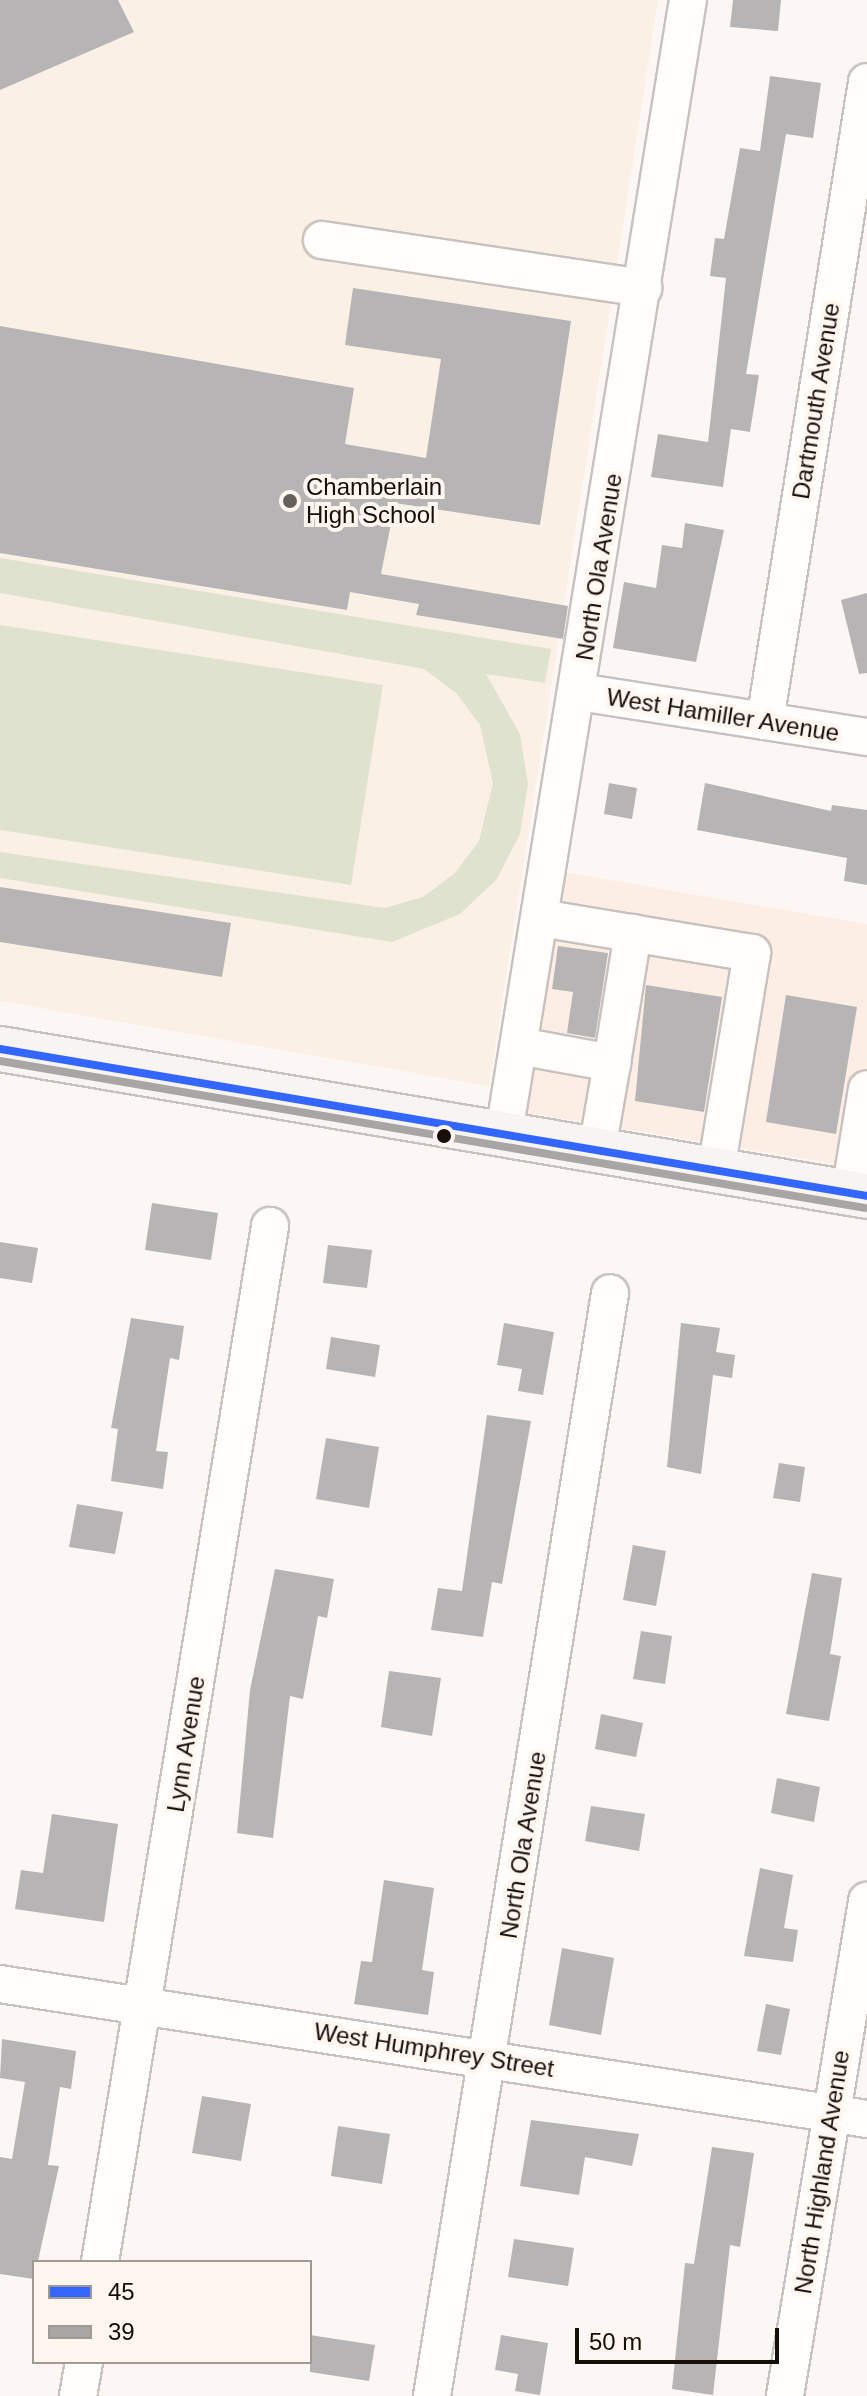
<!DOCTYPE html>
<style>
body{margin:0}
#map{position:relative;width:867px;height:2396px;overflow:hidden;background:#fcf7f4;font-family:Arial,sans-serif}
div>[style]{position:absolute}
.built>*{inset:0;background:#fdeee5}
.education>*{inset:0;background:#fbf0e5}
.green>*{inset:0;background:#e0e2d0}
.building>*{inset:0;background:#b7b4b6}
.roads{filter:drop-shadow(2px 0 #c8c2bf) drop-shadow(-2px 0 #c8c2bf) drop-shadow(0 2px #c8c2bf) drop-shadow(0 -2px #c8c2bf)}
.minor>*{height:36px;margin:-18px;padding:0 18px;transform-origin:18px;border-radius:18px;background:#fffefd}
.major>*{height:44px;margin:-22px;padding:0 22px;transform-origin:22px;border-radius:22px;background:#f8f4f4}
.bus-1>*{height:8px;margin:-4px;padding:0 4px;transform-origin:4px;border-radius:4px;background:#36f}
.bus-2>*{height:8px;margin:-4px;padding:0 4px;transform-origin:4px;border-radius:4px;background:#a7a6a5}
.dots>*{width:22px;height:22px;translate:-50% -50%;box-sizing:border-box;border:4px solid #fff6f0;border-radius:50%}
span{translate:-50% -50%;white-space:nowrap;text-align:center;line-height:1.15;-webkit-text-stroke:8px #fff6f0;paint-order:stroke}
.street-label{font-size:24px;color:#150e09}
.poi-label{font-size:24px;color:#150e09}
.left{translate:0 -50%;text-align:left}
.legend{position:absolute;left:32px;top:2260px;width:280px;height:104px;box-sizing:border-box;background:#fff6f0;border:2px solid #a19994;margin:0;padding:10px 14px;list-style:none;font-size:24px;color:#150e09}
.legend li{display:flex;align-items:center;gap:16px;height:40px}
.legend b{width:40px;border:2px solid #a19994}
.scale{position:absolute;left:575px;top:2328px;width:204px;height:36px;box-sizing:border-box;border:4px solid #150e09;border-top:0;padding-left:10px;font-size:24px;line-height:28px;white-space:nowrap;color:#150e09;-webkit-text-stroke:6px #fff6f0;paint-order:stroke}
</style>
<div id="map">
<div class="built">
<div style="clip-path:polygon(563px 872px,867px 924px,867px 1169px,522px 1112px)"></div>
</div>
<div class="education">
<div style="clip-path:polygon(0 0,658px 0,489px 1086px,0 1001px)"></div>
</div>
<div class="green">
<div style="clip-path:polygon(0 558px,551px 649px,545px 683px,486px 674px,520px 734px,528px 784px,520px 834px,497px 879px,460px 914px,392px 942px,0 878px,0 852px,385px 908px,423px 897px,455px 873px,479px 841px,493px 783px,480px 725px,456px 693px,424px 669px,0 593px)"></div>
<div style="clip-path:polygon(0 625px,383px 685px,351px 885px,0 830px)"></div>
</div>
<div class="building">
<div style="clip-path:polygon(0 0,118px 0,134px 32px,0 90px)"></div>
<div style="clip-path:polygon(733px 0,781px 0,778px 31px,730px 27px)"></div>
<div style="clip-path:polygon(770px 76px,821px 83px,813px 138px,786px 134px,746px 374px,759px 375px,750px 432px,731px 429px,723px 487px,651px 477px,658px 434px,708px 442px,726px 278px,710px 276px,715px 238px,724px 239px,740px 148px,760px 151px)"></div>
<div style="clip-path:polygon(353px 288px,571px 321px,540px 525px,395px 503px,381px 574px,568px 606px,563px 639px,416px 615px,419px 604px,350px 592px,347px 610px,0 553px,0 326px,354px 388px,345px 444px,426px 458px,441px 359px,345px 345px)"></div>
<div style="clip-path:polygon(685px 523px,724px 530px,696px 662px,613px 648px,624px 582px,656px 588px,662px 545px,682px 548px)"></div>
<div style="clip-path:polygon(867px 593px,867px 673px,859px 674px,841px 600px)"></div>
<div style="clip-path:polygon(609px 783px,637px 788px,632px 819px,604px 814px)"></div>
<div style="clip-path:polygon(705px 783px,831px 811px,832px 805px,867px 810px,867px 885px,844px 881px,847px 858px,697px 830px)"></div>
<div style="clip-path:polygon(0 887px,231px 923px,222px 977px,0 942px)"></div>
<div style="clip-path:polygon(558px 946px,608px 953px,595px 1038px,567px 1033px,573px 992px,552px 989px)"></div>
<div style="clip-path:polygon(646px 985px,722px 997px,704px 1112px,635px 1101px)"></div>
<div style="clip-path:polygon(786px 995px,857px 1007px,836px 1134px,766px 1122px)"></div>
<div style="clip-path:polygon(152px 1203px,218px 1213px,211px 1260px,145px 1250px)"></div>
<div style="clip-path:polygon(0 1242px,38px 1248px,32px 1283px,0 1278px)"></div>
<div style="clip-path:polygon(328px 1245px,372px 1250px,367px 1288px,323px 1283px)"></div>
<div style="clip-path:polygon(131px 1318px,184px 1326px,179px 1360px,170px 1358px,156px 1451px,168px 1452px,163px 1489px,111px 1481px,118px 1429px,111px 1428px)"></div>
<div style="clip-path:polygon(504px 1323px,554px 1332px,543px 1395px,518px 1391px,522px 1369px,497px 1365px)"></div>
<div style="clip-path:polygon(681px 1323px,720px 1328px,716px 1352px,735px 1355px,732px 1378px,713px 1375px,701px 1474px,667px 1467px)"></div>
<div style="clip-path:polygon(331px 1337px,380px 1345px,375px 1377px,326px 1369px)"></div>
<div style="clip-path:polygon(487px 1415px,531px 1421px,502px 1584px,492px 1582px,483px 1637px,431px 1630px,438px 1588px,462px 1591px)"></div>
<div style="clip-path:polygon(326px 1438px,379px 1447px,369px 1508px,316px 1499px)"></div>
<div style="clip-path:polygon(779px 1463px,805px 1467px,800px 1502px,773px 1498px)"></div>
<div style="clip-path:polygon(77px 1504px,123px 1512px,115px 1554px,69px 1547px)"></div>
<div style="clip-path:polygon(633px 1545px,666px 1551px,656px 1606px,623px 1600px)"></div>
<div style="clip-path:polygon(275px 1569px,334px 1579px,327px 1618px,318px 1616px,303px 1699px,290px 1696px,273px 1838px,237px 1833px,250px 1690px)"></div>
<div style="clip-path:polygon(812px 1573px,842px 1578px,830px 1654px,841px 1656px,829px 1721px,786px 1714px)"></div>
<div style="clip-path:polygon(641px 1631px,672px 1636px,665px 1684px,633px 1679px)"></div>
<div style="clip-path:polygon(389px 1671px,441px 1678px,432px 1736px,381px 1727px)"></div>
<div style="clip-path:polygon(601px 1714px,643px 1723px,636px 1757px,595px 1749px)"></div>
<div style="clip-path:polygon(777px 1778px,820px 1787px,814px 1822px,771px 1813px)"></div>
<div style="clip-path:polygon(591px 1806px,645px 1814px,639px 1851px,585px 1841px)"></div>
<div style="clip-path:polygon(52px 1814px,118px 1824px,104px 1922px,15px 1909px,21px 1870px,43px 1873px)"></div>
<div style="clip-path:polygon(760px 1868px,793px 1875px,784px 1928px,798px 1930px,793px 1962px,744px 1956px)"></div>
<div style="clip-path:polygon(384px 1880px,434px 1888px,422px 1970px,434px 1972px,428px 2015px,354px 2004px,361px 1961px,372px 1962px)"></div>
<div style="clip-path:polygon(562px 1948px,614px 1958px,601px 2035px,549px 2025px)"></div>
<div style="clip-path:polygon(766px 2004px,790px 2009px,781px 2055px,757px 2051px)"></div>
<div style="clip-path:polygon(2px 2039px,76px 2051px,71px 2089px,60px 2087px,48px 2165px,59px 2166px,34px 2279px,0 2274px,0 2157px,12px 2159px,25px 2082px,0 2078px)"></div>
<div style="clip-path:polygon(202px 2096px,251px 2104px,241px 2161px,192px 2153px)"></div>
<div style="clip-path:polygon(531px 2120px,639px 2134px,632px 2166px,585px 2157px,579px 2195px,520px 2186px)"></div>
<div style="clip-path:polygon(338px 2126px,390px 2134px,382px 2184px,331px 2176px)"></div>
<div style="clip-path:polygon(712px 2147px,754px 2153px,740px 2247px,730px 2245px,713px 2395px,672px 2389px,685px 2263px,694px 2264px)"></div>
<div style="clip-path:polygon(514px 2239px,574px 2248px,568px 2286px,508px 2277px)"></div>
<div style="clip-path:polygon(310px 2335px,375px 2345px,369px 2381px,310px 2372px)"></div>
<div style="clip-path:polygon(501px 2335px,548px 2343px,540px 2395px,515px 2391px,518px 2374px,495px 2370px)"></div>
</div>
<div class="roads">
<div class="minor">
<div style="left:322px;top:240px;width:325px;rotate:8.5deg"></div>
<div style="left:579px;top:692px;width:291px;rotate:8.9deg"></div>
<div style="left:765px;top:721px;width:647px;rotate:-80.93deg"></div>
<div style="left:540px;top:918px;width:215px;rotate:9.4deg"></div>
<div style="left:752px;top:953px;width:220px;rotate:99.4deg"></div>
<div style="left:519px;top:1046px;width:95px;rotate:10.4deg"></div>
<div style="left:612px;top:1063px;width:88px;rotate:99.8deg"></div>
<div style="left:612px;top:1063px;width:132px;rotate:-80.8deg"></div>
<div style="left:504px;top:1133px;width:1148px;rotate:-80.78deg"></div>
<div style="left:850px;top:1193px;width:105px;rotate:-80.7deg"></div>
<div style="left:0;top:1984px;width:877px;rotate:8.85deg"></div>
<div style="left:100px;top:2262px;width:1050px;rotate:-80.68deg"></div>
<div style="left:78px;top:2396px;width:35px;rotate:-80deg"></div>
<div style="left:432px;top:2396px;width:1117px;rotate:-80.83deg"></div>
<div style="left:785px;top:2396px;width:502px;rotate:-80.59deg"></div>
</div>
<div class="major">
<div style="left:0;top:1049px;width:879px;rotate:9.62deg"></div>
</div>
</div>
<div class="bus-1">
<div style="left:0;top:1049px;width:879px;rotate:9.62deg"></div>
</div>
<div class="bus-2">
<div style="left:0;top:1061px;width:877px;rotate:9.64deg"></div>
</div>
<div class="dots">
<div style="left:290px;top:501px;background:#66605b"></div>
<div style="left:444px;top:1136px;background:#150e09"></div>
</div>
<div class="street-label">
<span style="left:816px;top:401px;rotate:-81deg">Dartmouth Avenue</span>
<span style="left:599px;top:567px;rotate:-81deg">North Ola Avenue</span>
<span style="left:723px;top:715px;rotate:9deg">West Hamiller Avenue</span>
<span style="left:186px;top:1744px;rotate:-81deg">Lynn Avenue</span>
<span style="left:523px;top:1845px;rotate:-81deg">North Ola Avenue</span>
<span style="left:434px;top:2050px;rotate:9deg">West Humphrey Street</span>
<span style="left:822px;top:2172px;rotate:-81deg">North Highland Avenue</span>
</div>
<div class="poi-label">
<span class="left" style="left:306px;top:501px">Chamberlain<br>High School</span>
</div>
<ul class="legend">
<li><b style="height:10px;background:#36f"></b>45</li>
<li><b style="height:10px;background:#a7a6a5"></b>39</li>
</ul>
<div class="scale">50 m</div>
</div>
